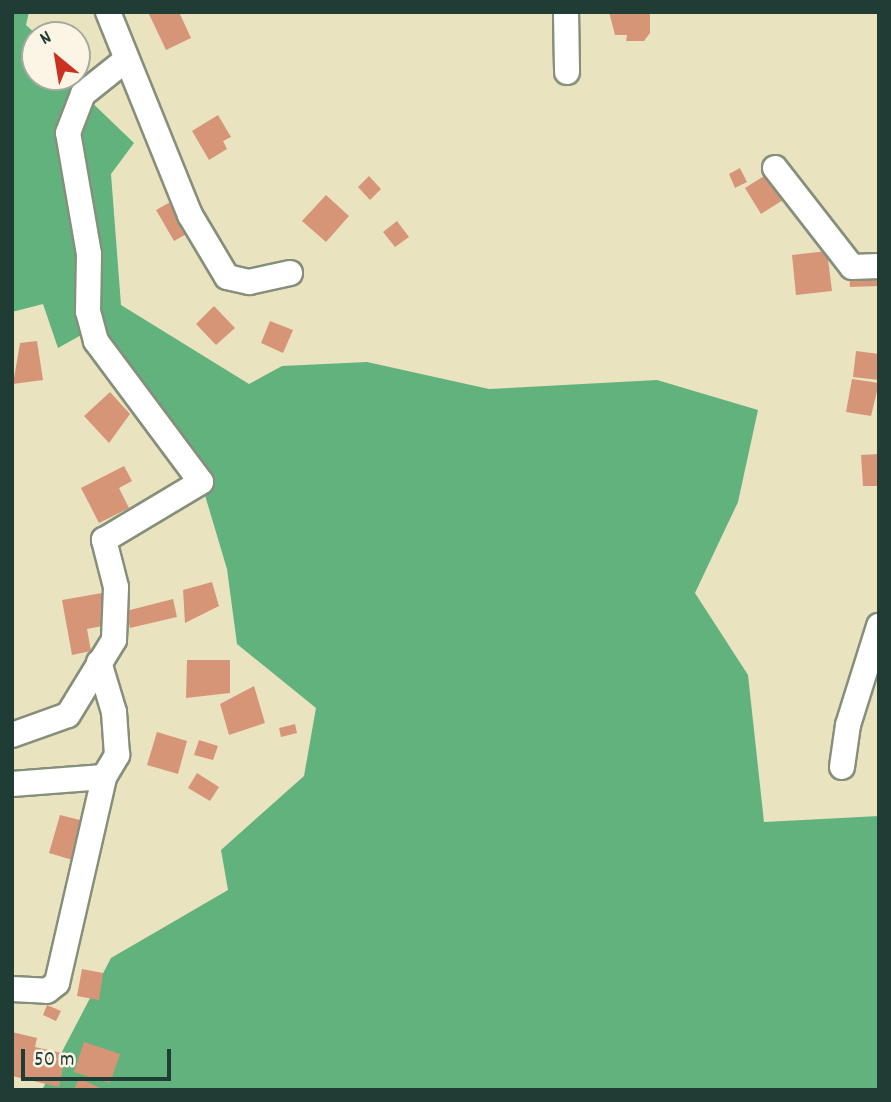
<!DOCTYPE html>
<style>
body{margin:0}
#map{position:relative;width:891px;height:1102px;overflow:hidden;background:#eae3c0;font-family:Dekko,sans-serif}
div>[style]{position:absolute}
.forest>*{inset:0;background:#62b27e}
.building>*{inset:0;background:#d79578}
.roads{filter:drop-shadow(2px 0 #84907a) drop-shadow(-2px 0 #84907a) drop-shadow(0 2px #84907a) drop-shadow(0 -2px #84907a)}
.minor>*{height:24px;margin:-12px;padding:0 12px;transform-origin:12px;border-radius:12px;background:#fff}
span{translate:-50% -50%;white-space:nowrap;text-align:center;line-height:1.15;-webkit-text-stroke:5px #fcf5e5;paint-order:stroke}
.frame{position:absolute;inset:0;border:14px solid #1f3d34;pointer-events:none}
.north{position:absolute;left:21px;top:21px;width:70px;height:70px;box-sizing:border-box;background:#fcf5e5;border:2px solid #a4ab9e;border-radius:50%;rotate:330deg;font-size:19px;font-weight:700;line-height:28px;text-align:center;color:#1f3d34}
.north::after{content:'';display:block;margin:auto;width:24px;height:32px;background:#c8321e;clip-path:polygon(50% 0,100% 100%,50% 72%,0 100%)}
.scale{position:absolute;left:21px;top:1049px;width:150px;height:32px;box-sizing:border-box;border:4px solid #1f3d34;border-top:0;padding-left:9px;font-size:21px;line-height:24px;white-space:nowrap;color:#1f3d34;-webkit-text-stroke:5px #fcf5e5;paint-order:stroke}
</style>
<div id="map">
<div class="forest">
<div style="clip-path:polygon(12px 12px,29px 12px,26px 25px,37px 35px,35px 77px,77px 77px,77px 68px,94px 82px,83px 94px,134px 143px,111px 174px,121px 305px,249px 384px,282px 366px,367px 362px,489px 389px,657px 380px,758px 410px,738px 502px,695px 593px,748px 675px,764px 822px,879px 816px,879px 1090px,42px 1090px,111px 958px,228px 890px,221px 850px,304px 776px,316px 708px,237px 644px,227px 569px,201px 482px,92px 329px,58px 348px,43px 304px,12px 312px)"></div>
</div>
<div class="building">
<div style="clip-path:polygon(148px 12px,179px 12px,191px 38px,166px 50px)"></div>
<div style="clip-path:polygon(609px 12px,650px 12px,650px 33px,644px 41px,626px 41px,627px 35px,615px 35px)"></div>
<div style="clip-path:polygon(218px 115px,231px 137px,223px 141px,227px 149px,209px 160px,192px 131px)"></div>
<div style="clip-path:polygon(740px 168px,747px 182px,735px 188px,729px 174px)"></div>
<div style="clip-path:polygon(772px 171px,788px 197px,761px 214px,745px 188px)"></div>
<div style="clip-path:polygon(369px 176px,381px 189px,370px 200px,358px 187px)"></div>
<div style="clip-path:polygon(326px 195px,349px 216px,326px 242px,302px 221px)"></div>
<div style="clip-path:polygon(174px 200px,192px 231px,174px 241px,156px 210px)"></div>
<div style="clip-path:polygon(397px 221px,409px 237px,395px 247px,383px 232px)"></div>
<div style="clip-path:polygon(827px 251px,832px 291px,796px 295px,792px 255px)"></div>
<div style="clip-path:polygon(879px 274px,879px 286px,850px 287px,849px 275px)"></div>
<div style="clip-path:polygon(214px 306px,235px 328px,216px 345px,196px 324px)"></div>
<div style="clip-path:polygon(270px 321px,293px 330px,283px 353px,261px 343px)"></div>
<div style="clip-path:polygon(37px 341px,43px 380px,13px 384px,20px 343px)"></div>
<div style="clip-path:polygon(856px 351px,879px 354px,879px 380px,853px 377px)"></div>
<div style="clip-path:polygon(852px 379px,879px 383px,871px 416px,846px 412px)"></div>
<div style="clip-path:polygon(110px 392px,130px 414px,109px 443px,84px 416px)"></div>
<div style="clip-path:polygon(879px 454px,879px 486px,863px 486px,861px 455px)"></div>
<div style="clip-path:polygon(124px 466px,132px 481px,119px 488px,129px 508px,99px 523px,81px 488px)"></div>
<div style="clip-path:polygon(212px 582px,219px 606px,185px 623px,183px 590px)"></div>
<div style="clip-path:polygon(102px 593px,108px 625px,87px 629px,91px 651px,72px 655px,62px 600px)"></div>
<div style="clip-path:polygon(173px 599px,177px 617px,130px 628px,126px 611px)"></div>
<div style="clip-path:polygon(187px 660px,230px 660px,230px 693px,186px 698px)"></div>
<div style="clip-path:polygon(254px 686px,265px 723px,229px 735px,220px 704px)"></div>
<div style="clip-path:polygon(295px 724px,297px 733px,281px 737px,279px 728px)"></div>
<div style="clip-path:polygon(157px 732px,187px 741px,178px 774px,147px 765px)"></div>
<div style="clip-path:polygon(199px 740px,218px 746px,213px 760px,194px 755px)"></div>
<div style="clip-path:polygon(197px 773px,219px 787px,210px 801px,188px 788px)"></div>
<div style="clip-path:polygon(82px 811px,90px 813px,76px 861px,49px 853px,60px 815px,80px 820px)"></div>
<div style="clip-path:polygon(82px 969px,103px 973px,99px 1000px,77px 996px)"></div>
<div style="clip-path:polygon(47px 1005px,61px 1011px,56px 1021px,43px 1015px)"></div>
<div style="clip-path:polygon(12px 1032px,37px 1038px,35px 1047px,66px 1054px,59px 1087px,12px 1076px)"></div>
<div style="clip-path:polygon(84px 1042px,120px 1054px,110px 1083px,74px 1072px)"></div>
<div style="clip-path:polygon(79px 1078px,89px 1083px,105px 1090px,74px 1090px)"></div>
</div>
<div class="roads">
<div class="minor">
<div style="left:108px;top:12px;width:219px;rotate:68deg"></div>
<div style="left:190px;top:215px;width:72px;rotate:59.2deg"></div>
<div style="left:227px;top:277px;width:23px;rotate:13deg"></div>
<div style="left:249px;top:282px;width:42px;rotate:-12.4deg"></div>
<div style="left:566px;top:12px;width:60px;rotate:89deg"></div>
<div style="left:775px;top:168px;width:125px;rotate:52.1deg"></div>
<div style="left:852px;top:267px;width:27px;rotate:-2deg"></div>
<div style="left:12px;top:735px;width:59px;rotate:-19.7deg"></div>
<div style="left:68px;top:715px;width:88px;rotate:-58.5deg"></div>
<div style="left:114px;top:640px;width:53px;rotate:-87.8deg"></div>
<div style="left:116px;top:587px;width:49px;rotate:-104.3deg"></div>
<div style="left:104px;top:540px;width:113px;rotate:-30.9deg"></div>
<div style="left:201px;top:482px;width:176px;rotate:-126.7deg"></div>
<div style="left:96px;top:341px;width:30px;rotate:-105deg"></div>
<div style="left:88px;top:312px;width:58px;rotate:-89deg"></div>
<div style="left:89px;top:254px;width:123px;rotate:-99.8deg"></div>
<div style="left:68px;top:133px;width:42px;rotate:-69deg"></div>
<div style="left:83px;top:94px;width:56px;rotate:-38.5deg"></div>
<div style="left:842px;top:767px;width:42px;rotate:-81.9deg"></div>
<div style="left:848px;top:725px;width:104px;rotate:-72.6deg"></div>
<div style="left:12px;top:784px;width:92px;rotate:-4.4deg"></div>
<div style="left:104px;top:777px;width:26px;rotate:-59deg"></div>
<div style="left:117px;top:755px;width:43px;rotate:-94deg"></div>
<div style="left:114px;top:712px;width:52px;rotate:-106.7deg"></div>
<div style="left:12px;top:989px;width:35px;rotate:3deg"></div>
<div style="left:47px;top:991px;width:13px;rotate:-39deg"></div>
<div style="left:57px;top:983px;width:211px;rotate:-77.1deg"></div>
</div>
</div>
<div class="frame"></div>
<div class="north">N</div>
<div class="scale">50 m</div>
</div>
